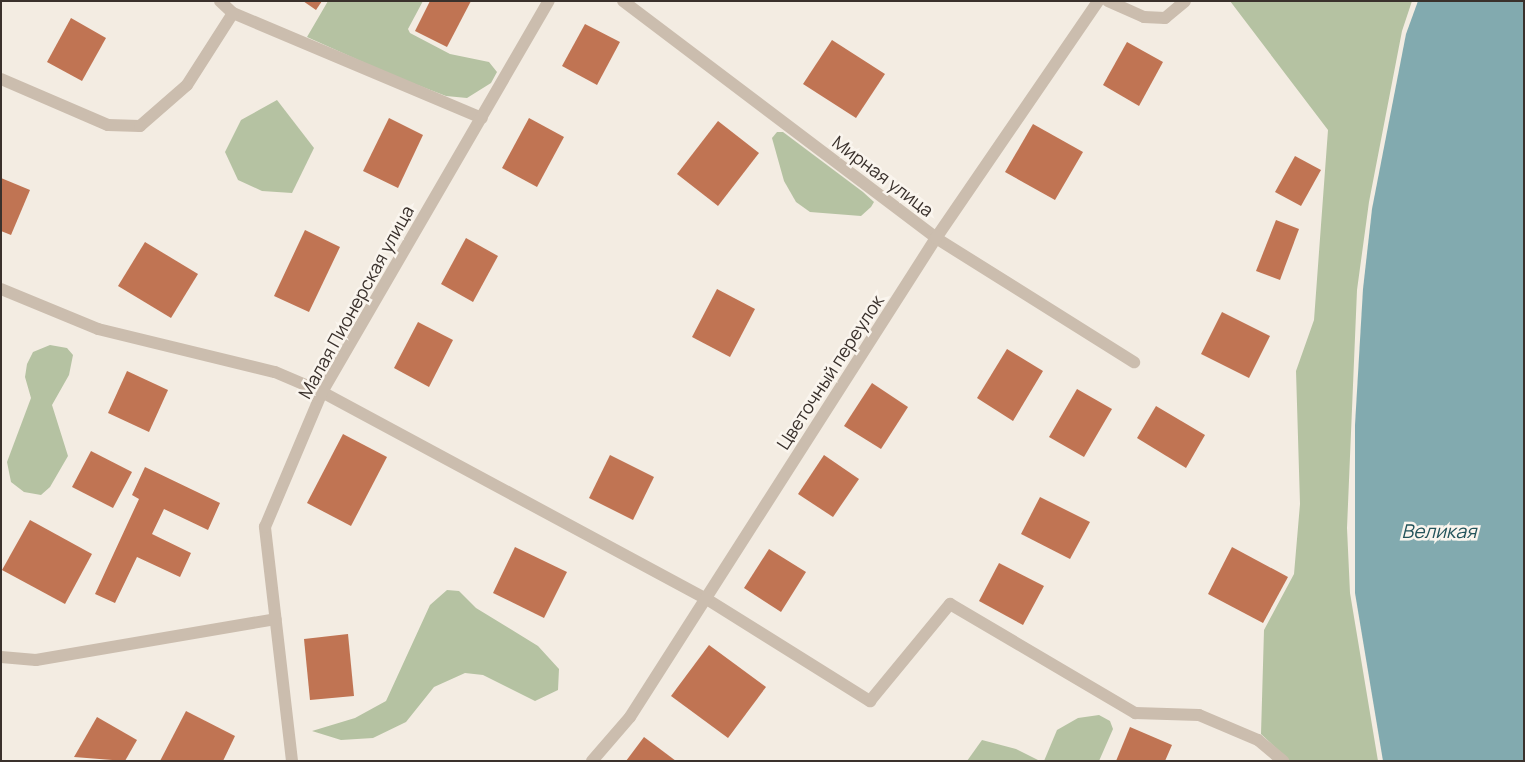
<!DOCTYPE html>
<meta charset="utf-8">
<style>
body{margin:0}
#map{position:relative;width:1525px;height:762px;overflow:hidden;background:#f3ece2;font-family:Manrope,sans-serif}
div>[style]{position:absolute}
.green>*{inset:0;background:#b5c2a2}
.water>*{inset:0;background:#82aaaf}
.building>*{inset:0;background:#c07453}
.service>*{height:12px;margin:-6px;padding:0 6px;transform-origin:6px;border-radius:6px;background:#cbbdae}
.minor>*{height:12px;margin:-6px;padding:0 6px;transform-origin:6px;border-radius:6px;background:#cbbdae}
span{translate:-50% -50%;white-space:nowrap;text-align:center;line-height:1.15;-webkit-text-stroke:5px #faf5ee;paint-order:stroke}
.street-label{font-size:18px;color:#3a312c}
.water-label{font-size:19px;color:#23535a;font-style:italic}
.frame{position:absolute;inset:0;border:2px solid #3a312c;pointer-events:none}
</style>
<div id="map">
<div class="green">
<div style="clip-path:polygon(328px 1px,423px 1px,408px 29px,410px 33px,450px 54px,489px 62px,497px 72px,491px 83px,467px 98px,446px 96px,394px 76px,307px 37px)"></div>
<div style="clip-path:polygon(1230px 1px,1412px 1px,1402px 31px,1369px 202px,1357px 290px,1347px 528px,1350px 593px,1378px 761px,1290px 761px,1261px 734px,1264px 630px,1294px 574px,1300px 504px,1296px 371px,1314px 320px,1328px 130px)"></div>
<div style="clip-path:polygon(277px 100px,314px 148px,292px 193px,262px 191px,238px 180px,225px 152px,241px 120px)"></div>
<div style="clip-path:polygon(777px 132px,783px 132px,863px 192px,874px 202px,871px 207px,861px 216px,810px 212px,796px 202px,784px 181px,772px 138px)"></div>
<div style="clip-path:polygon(50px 345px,67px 348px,73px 355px,69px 375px,52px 405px,68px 456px,50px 487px,41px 495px,24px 492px,11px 482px,7px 462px,31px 398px,25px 377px,27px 364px,33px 352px)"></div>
<div style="clip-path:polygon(447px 590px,459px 591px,476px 608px,538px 646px,559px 669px,558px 690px,535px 701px,483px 675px,465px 673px,434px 687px,406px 722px,373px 738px,341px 740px,312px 731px,355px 718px,386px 701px,430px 605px)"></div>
<div style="clip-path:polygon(1099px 715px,1110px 721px,1113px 729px,1099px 761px,1044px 761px,1057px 730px,1078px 718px)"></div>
<div style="clip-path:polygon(982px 740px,1016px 749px,1040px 761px,967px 761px)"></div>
</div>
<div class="water">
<div style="clip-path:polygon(1418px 1px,1524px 1px,1524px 761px,1383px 761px,1355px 593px,1355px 425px,1363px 289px,1372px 209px,1406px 34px)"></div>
</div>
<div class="building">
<div style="clip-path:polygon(303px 1px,322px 1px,316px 10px)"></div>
<div style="clip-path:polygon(430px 1px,471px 1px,447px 47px,415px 31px)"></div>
<div style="clip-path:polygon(71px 18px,106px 38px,82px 81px,47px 62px)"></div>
<div style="clip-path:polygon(585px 24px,620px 42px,597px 85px,562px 66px)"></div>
<div style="clip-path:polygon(832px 40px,885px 74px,856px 118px,803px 84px)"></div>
<div style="clip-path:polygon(1127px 42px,1163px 62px,1139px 106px,1103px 85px)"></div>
<div style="clip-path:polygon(389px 118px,423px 135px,398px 188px,363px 171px)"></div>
<div style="clip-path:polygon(529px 118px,564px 137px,537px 187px,502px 168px)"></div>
<div style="clip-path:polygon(718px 121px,759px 153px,718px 206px,677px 174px)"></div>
<div style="clip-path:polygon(1033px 124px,1083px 152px,1055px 200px,1005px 172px)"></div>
<div style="clip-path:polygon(1295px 156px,1321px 170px,1301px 206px,1275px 192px)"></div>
<div style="clip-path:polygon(1px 178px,30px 190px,11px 235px,1px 231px)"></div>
<div style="clip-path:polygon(1276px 220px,1299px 229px,1280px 280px,1256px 271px)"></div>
<div style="clip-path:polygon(305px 230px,340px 247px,309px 312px,274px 296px)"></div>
<div style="clip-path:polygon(466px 238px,498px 256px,473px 302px,441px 284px)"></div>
<div style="clip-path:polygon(145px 242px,198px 274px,171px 318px,118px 286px)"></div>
<div style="clip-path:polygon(717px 289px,755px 309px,730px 357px,692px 337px)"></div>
<div style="clip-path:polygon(1222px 312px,1270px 336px,1249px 378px,1201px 354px)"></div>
<div style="clip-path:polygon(418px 322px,453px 340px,429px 387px,394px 368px)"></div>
<div style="clip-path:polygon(1007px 349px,1043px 371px,1013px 421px,977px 398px)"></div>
<div style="clip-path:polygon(127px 371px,168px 390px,149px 432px,108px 413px)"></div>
<div style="clip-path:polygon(872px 383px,908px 407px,881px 449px,844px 426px)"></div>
<div style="clip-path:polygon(1077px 389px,1112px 409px,1084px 457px,1049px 437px)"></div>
<div style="clip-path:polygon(1156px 406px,1205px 435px,1186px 468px,1137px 438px)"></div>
<div style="clip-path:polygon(343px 434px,387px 457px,351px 526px,307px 503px)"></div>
<div style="clip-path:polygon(91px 451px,132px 472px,113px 508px,72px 487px)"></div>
<div style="clip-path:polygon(610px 455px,654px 477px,633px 520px,589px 498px)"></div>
<div style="clip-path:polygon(824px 455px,859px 479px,833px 517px,798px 494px)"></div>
<div style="clip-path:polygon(145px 467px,220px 503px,208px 530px,164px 509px,152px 534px,191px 553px,180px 577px,137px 557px,115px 603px,95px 594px,139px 499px,132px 495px)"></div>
<div style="clip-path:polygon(1040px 497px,1090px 522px,1070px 559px,1021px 534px)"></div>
<div style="clip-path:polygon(30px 520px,92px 554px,65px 604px,2px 570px)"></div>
<div style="clip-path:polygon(515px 547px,567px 572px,544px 618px,493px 593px)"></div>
<div style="clip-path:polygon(1232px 547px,1288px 577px,1263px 623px,1208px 594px)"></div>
<div style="clip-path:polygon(769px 549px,806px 572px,781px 612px,744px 588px)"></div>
<div style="clip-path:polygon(999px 563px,1044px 586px,1023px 625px,979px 601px)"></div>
<div style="clip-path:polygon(348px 634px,354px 696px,310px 700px,304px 639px)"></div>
<div style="clip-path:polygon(709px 645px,766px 687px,728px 738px,671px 696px)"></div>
<div style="clip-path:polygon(186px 711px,235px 736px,223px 761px,160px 761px)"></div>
<div style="clip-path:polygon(97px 717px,137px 740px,125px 761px,74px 757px)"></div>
<div style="clip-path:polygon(1130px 727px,1172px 745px,1165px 761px,1116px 761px)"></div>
<div style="clip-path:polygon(644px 737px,676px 761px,626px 761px)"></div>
</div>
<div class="service">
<div style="left:220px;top:1px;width:18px;rotate:43deg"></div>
<div style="left:233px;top:13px;width:270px;rotate:22.9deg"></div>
<div style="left:1108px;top:1px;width:39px;rotate:24deg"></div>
<div style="left:1144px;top:17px;width:21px;rotate:3deg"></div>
<div style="left:1165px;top:18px;width:26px;rotate:-40deg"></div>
<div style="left:1px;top:79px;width:116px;rotate:23.3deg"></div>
<div style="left:108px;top:125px;width:32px;rotate:2deg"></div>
<div style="left:140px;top:126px;width:62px;rotate:-41.1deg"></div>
<div style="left:187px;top:85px;width:85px;rotate:-57.4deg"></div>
<div style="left:1px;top:289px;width:105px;rotate:22.4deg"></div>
<div style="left:98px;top:329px;width:182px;rotate:13.7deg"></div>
<div style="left:275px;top:372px;width:51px;rotate:23.1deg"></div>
</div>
<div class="minor">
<div style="left:623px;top:1px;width:393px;rotate:37.1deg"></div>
<div style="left:936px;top:238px;width:234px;rotate:32.1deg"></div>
<div style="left:322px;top:392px;width:435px;rotate:28.3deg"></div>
<div style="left:705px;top:598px;width:195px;rotate:32deg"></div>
<div style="left:870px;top:701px;width:126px;rotate:-50.5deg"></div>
<div style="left:950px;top:604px;width:215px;rotate:30.5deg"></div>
<div style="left:1135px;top:713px;width:64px;rotate:1.8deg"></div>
<div style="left:1199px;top:715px;width:64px;rotate:23deg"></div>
<div style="left:1258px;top:740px;width:33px;rotate:40deg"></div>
<div style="left:1px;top:657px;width:35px;rotate:5deg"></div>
<div style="left:36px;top:660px;width:243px;rotate:-9.7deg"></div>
<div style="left:292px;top:761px;width:236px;rotate:-96.6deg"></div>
<div style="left:265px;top:527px;width:147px;rotate:-67.1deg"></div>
<div style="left:322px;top:392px;width:452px;rotate:-59.9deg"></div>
<div style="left:592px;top:761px;width:58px;rotate:-49.2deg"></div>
<div style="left:630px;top:717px;width:568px;rotate:-57.43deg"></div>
<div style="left:936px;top:238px;width:287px;rotate:-55.6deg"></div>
</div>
<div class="street-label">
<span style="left:883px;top:176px;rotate:37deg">Мирная улица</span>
<span style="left:356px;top:302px;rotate:-61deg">Малая Пионерская улица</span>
<span style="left:830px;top:372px;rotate:-57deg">Цветочный переулок</span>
</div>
<div class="water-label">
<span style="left:1439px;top:532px">Великая</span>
</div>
<div class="frame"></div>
</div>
